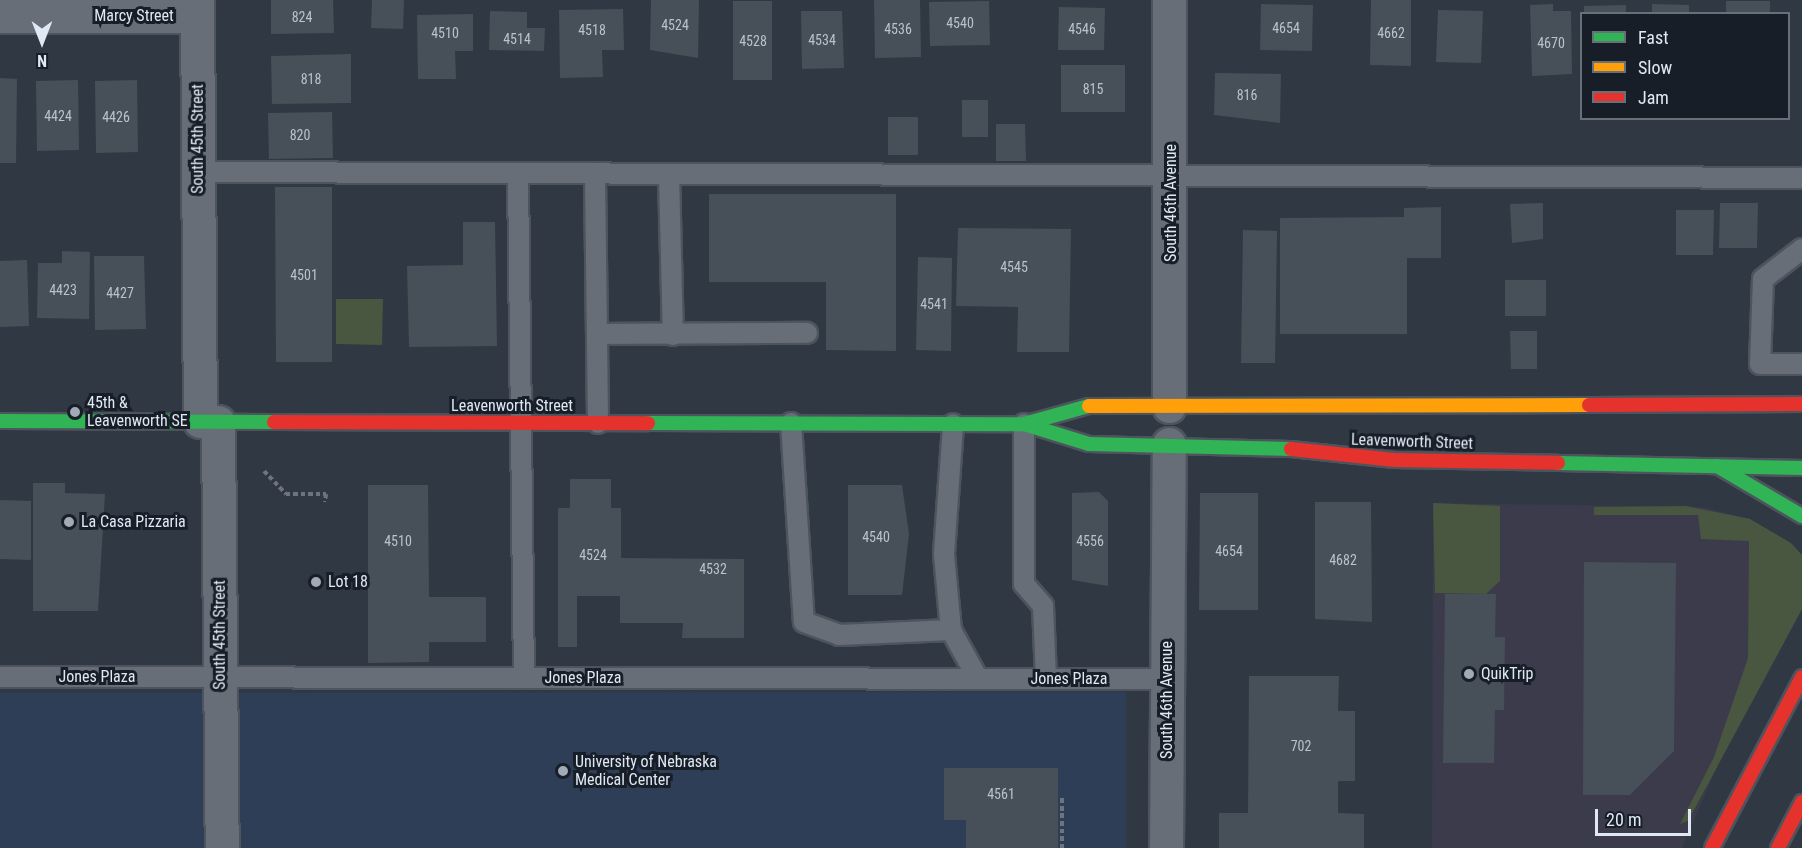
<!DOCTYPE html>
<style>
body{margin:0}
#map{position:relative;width:1802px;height:848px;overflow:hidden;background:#303843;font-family:"Roboto Condensed",sans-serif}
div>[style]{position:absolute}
.commercial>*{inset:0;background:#3b3b4c}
.built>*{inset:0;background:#2d3e56}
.green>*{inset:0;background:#495640}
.building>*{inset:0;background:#474f58}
.path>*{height:4px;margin-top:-2px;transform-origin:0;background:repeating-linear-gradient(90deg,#6e747b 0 4.5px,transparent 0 7.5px)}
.roads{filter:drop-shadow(2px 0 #4d545e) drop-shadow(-2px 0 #4d545e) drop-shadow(0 2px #4d545e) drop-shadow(0 -2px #4d545e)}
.lane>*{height:20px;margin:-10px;padding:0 10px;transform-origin:10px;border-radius:10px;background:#676e77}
.street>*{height:33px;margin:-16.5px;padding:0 16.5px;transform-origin:16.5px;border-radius:16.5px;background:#676e77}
.fast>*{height:14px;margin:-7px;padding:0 7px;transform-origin:7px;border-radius:7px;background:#30b455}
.slow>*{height:14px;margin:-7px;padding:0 7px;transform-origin:7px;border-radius:7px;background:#ff9f0a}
.jam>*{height:14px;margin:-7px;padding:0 7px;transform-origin:7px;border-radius:7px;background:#e5322d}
.dots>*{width:16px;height:16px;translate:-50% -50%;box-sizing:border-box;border:3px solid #171e27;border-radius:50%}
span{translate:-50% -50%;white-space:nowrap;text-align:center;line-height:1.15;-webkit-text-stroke:6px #171e27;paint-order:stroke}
.number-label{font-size:14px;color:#b9c2ce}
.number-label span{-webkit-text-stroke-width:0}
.street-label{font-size:16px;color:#dfe8f5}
.poi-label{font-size:16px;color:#dfe8f5}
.left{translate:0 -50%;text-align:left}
.legend{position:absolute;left:1580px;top:12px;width:210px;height:108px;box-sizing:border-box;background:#171e27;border:2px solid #676f79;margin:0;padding:8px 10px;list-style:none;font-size:18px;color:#dfe8f5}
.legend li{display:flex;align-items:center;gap:12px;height:30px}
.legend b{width:30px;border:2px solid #676f79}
.north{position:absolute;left:12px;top:12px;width:60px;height:60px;-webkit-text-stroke:4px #171e27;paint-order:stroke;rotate:180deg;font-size:16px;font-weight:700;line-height:24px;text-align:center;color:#dfe8f5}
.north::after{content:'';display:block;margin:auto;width:21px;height:27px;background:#dfe8f5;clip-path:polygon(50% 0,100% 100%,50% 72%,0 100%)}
.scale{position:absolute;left:1595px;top:809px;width:96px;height:27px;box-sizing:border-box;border:3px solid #dfe8f5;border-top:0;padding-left:8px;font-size:18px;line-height:21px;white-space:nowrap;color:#dfe8f5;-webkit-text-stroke:4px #171e27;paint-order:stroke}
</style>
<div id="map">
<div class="commercial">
<div style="clip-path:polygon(1433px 503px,1702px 507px,1750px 519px,1802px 555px,1802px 609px,1720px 760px,1682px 848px,1432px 848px)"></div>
</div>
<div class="built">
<div style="clip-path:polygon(1126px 692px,1126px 848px,0 848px,0 693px)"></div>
</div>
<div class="green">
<div style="clip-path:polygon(336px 299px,383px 299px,382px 345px,336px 344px)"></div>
<div style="clip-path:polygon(1433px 503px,1500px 506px,1500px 581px,1486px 594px,1435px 593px)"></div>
<div style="clip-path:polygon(1686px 506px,1750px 519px,1791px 543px,1802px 555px,1802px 609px,1688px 821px,1680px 824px,1714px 757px,1748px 658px,1749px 541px,1701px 539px,1698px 515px,1594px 515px,1594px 507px)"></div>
</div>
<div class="building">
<div style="clip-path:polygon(271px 0,333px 0,334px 33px,271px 34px)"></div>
<div style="clip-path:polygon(372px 0,404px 0,403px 29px,371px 28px)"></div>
<div style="clip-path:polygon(651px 0,699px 0,698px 58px,650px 50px)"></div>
<div style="clip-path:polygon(874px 0,920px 0,921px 57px,875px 58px)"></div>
<div style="clip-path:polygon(1371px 0,1411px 0,1411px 66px,1370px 65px)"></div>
<div style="clip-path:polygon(733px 1px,772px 1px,772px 80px,733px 80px)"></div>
<div style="clip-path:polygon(989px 1px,990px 45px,930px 46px,929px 2px)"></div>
<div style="clip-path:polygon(1726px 1px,1770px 1px,1770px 14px,1726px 14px)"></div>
<div style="clip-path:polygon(1261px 4px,1313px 5px,1312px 51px,1260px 50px)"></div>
<div style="clip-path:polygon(1553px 4px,1553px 11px,1571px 11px,1572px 74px,1532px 76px,1530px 5px)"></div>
<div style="clip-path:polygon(1652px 4px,1689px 5px,1689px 14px,1652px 14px)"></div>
<div style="clip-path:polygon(1626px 5px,1626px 14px,1584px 14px,1584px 6px)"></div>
<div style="clip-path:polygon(1059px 7px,1105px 8px,1104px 50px,1058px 50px)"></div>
<div style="clip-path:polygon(623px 9px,624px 50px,602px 50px,603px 77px,560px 78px,559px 10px)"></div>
<div style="clip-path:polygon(1438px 10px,1483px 11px,1481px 63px,1436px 62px)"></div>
<div style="clip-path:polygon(490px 11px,527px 12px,527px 28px,545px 28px,544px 51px,489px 50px)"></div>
<div style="clip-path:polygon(801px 11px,842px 11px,844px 68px,802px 69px)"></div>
<div style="clip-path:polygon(473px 14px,473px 51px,455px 51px,456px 79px,418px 79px,417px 15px)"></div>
<div style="clip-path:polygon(351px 54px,351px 103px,272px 104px,271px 56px)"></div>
<div style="clip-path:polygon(1061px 65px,1125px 65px,1125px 112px,1061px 112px)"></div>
<div style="clip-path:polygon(1215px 73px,1281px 74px,1280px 123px,1214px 115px)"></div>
<div style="clip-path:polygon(0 78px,17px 79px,16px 163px,0 163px)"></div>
<div style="clip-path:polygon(78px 80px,79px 150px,37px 151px,36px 81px)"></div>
<div style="clip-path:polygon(137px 80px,138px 152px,96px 153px,95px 81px)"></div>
<div style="clip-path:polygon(962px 100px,988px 100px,988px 137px,962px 137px)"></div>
<div style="clip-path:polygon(332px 112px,333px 158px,269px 159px,268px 113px)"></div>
<div style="clip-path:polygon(888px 117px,918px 117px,918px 155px,888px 155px)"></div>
<div style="clip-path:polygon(996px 124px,1025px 124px,1026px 161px,996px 161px)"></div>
<div style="clip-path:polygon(275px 187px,332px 187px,332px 362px,276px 362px)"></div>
<div style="clip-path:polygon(709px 194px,896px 194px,896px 351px,826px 350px,826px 282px,709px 282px)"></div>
<div style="clip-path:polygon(1543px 203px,1543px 239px,1512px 243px,1510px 204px)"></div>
<div style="clip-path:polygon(1720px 203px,1758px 203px,1757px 248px,1719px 248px)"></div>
<div style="clip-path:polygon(1441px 207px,1441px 258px,1407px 258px,1407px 334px,1280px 334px,1280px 218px,1404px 217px,1404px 208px)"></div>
<div style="clip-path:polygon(1676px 210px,1714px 210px,1713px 255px,1676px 255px)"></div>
<div style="clip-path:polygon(463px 222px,495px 222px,497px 346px,409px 347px,407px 266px,463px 265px)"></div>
<div style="clip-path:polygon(958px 228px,1071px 229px,1069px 352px,1017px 352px,1018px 307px,956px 306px)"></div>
<div style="clip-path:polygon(1243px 230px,1277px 231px,1275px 363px,1241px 363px)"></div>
<div style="clip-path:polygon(62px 251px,90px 252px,89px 319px,37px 318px,38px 263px,62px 263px)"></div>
<div style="clip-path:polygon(94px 256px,144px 256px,146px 329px,95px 330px)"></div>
<div style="clip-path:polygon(918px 257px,952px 258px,951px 351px,916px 350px)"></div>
<div style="clip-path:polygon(27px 260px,29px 326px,0 327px,0 261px)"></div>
<div style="clip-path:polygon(1505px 280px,1546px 280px,1546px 316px,1505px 316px)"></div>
<div style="clip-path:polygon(1510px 331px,1537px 331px,1537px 369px,1511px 369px)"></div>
<div style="clip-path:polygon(570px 479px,611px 479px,611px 508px,621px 508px,621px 558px,744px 559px,744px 638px,682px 638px,683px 623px,620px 623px,620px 596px,577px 596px,577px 647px,558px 647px,558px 508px,570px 508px)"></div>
<div style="clip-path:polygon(33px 483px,65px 483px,65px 493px,105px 494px,98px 611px,33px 611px)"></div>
<div style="clip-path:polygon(368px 485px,428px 485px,429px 597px,486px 597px,486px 642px,429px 642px,429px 662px,368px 663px)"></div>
<div style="clip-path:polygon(848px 485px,902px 485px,909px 534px,902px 595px,848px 595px)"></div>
<div style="clip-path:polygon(1099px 492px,1108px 501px,1108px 586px,1072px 580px,1072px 493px)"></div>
<div style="clip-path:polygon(1200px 493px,1258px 493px,1258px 610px,1199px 610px)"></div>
<div style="clip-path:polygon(0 500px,31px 501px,31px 560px,0 559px)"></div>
<div style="clip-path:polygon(1315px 502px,1371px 502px,1372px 622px,1315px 619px)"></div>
<div style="clip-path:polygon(1584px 562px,1676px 563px,1674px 751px,1630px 795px,1583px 795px)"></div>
<div style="clip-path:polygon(1445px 594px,1496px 594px,1495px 637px,1505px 637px,1504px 710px,1495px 710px,1494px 763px,1443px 763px)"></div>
<div style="clip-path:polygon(1249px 676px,1339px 676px,1338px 711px,1355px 711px,1355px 781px,1338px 781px,1338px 813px,1364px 814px,1364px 848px,1219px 848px,1219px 813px,1248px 813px)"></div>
<div style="clip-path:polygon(944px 768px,1058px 768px,1058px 848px,966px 848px,966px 820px,944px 820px)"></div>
</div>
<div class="path">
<div style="left:264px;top:471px;width:32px;rotate:46deg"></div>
<div style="left:286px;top:494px;width:40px"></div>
<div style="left:326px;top:494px;width:8px;rotate:97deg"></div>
<div style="left:1062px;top:848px;width:50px;rotate:-90deg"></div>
</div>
<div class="roads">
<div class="lane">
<div style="left:198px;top:172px;width:1604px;rotate:0.21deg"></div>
<div style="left:518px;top:174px;width:504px;rotate:89.32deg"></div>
<div style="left:595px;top:175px;width:248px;rotate:89.3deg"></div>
<div style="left:669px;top:175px;width:160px;rotate:88.6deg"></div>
<div style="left:1802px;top:249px;width:49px;rotate:142.4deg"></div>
<div style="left:1763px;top:279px;width:85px;rotate:92deg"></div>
<div style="left:1760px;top:364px;width:42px"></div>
<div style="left:597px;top:334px;width:210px;rotate:-0.3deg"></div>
<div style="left:791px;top:423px;width:199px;rotate:86.3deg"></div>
<div style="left:804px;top:622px;width:37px;rotate:20deg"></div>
<div style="left:839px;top:635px;width:112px;rotate:-2.6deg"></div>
<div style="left:951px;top:630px;width:76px;rotate:-95.3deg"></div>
<div style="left:944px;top:554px;width:130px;rotate:-86deg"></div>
<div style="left:1024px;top:424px;width:160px;rotate:90deg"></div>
<div style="left:1024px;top:584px;width:29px;rotate:49deg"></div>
<div style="left:1043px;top:606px;width:73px;rotate:87.6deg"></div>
<div style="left:951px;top:630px;width:56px;rotate:61.1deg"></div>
<div style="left:0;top:677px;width:1167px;rotate:0.1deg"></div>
</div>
<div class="street">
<div style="left:197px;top:0;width:421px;rotate:89.6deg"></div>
<div style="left:1169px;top:0;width:406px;rotate:90deg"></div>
<div style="left:0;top:16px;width:197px"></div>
<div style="left:218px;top:422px;width:426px;rotate:89.5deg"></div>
<div style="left:1166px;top:848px;width:404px;rotate:-89.6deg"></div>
</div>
<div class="fast">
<div style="left:0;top:421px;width:274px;rotate:0.2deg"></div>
<div style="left:648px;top:423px;width:376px;rotate:0.2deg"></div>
<div style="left:1024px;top:424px;width:67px;rotate:-15.5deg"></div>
<div style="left:1024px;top:424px;width:68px;rotate:17.1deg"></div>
<div style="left:1089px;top:444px;width:202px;rotate:1.4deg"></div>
<div style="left:1558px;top:463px;width:244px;rotate:1.2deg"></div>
<div style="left:1717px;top:466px;width:99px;rotate:30.5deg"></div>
</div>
<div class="slow">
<div style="left:1089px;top:406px;width:500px;rotate:-0.11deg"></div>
</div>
<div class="jam">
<div style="left:1589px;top:405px;width:213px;rotate:-0.3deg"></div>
<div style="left:274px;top:422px;width:374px;rotate:0.2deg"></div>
<div style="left:1291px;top:449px;width:104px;rotate:6.1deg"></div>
<div style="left:1394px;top:460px;width:164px;rotate:1deg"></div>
<div style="left:1712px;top:848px;width:193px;rotate:-62.2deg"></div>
<div style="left:1778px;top:848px;width:52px;rotate:-62.4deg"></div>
</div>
</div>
<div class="dots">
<div style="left:75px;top:412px;background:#a2aab7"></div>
<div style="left:69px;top:522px;background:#a2aab7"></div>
<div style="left:316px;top:582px;background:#a2aab7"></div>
<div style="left:1469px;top:674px;background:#a2aab7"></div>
<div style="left:563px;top:771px;background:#a2aab7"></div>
</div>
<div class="number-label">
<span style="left:302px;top:17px">824</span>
<span style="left:960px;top:23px">4540</span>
<span style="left:675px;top:25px">4524</span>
<span style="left:1286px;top:28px">4654</span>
<span style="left:898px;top:29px">4536</span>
<span style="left:1082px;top:29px">4546</span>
<span style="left:592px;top:30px">4518</span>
<span style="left:445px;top:33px">4510</span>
<span style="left:1391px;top:33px">4662</span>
<span style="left:517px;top:39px">4514</span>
<span style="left:822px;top:40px">4534</span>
<span style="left:753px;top:41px">4528</span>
<span style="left:1551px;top:43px">4670</span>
<span style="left:311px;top:79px">818</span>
<span style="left:1093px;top:89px">815</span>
<span style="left:1247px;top:95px">816</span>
<span style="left:58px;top:116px">4424</span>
<span style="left:116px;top:117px">4426</span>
<span style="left:300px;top:135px">820</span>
<span style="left:1014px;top:267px">4545</span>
<span style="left:304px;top:275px">4501</span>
<span style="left:63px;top:290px">4423</span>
<span style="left:120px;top:293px">4427</span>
<span style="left:934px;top:304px">4541</span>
<span style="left:876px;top:537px">4540</span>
<span style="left:398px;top:541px">4510</span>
<span style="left:1090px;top:541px">4556</span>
<span style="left:1229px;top:551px">4654</span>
<span style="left:593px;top:555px">4524</span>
<span style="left:1343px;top:560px">4682</span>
<span style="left:713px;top:569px">4532</span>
<span style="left:1301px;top:746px">702</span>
<span style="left:1001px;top:794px">4561</span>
</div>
<div class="street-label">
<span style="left:134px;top:16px">Marcy Street</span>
<span style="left:198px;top:139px;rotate:-90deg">South 45th Street</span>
<span style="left:1171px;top:203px;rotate:-90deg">South 46th Avenue</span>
<span style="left:512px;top:406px">Leavenworth Street</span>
<span style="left:1412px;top:442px;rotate:2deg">Leavenworth Street</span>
<span style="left:220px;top:635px;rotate:-90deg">South 45th Street</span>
<span style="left:97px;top:677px">Jones Plaza</span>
<span style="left:583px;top:678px">Jones Plaza</span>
<span style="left:1069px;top:679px">Jones Plaza</span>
<span style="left:1167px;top:700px;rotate:-90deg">South 46th Avenue</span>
</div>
<div class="poi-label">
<span class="left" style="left:87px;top:412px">45th &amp;<br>Leavenworth SE</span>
<span class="left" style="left:81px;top:522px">La Casa Pizzaria</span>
<span class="left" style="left:328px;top:582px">Lot 18</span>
<span class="left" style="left:1481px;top:674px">QuikTrip</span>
<span class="left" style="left:575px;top:771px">University of Nebraska<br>Medical Center</span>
</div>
<ul class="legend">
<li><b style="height:8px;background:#30b455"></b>Fast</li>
<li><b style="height:8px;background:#ff9f0a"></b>Slow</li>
<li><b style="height:8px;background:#e5322d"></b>Jam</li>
</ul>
<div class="north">N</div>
<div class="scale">20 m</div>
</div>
